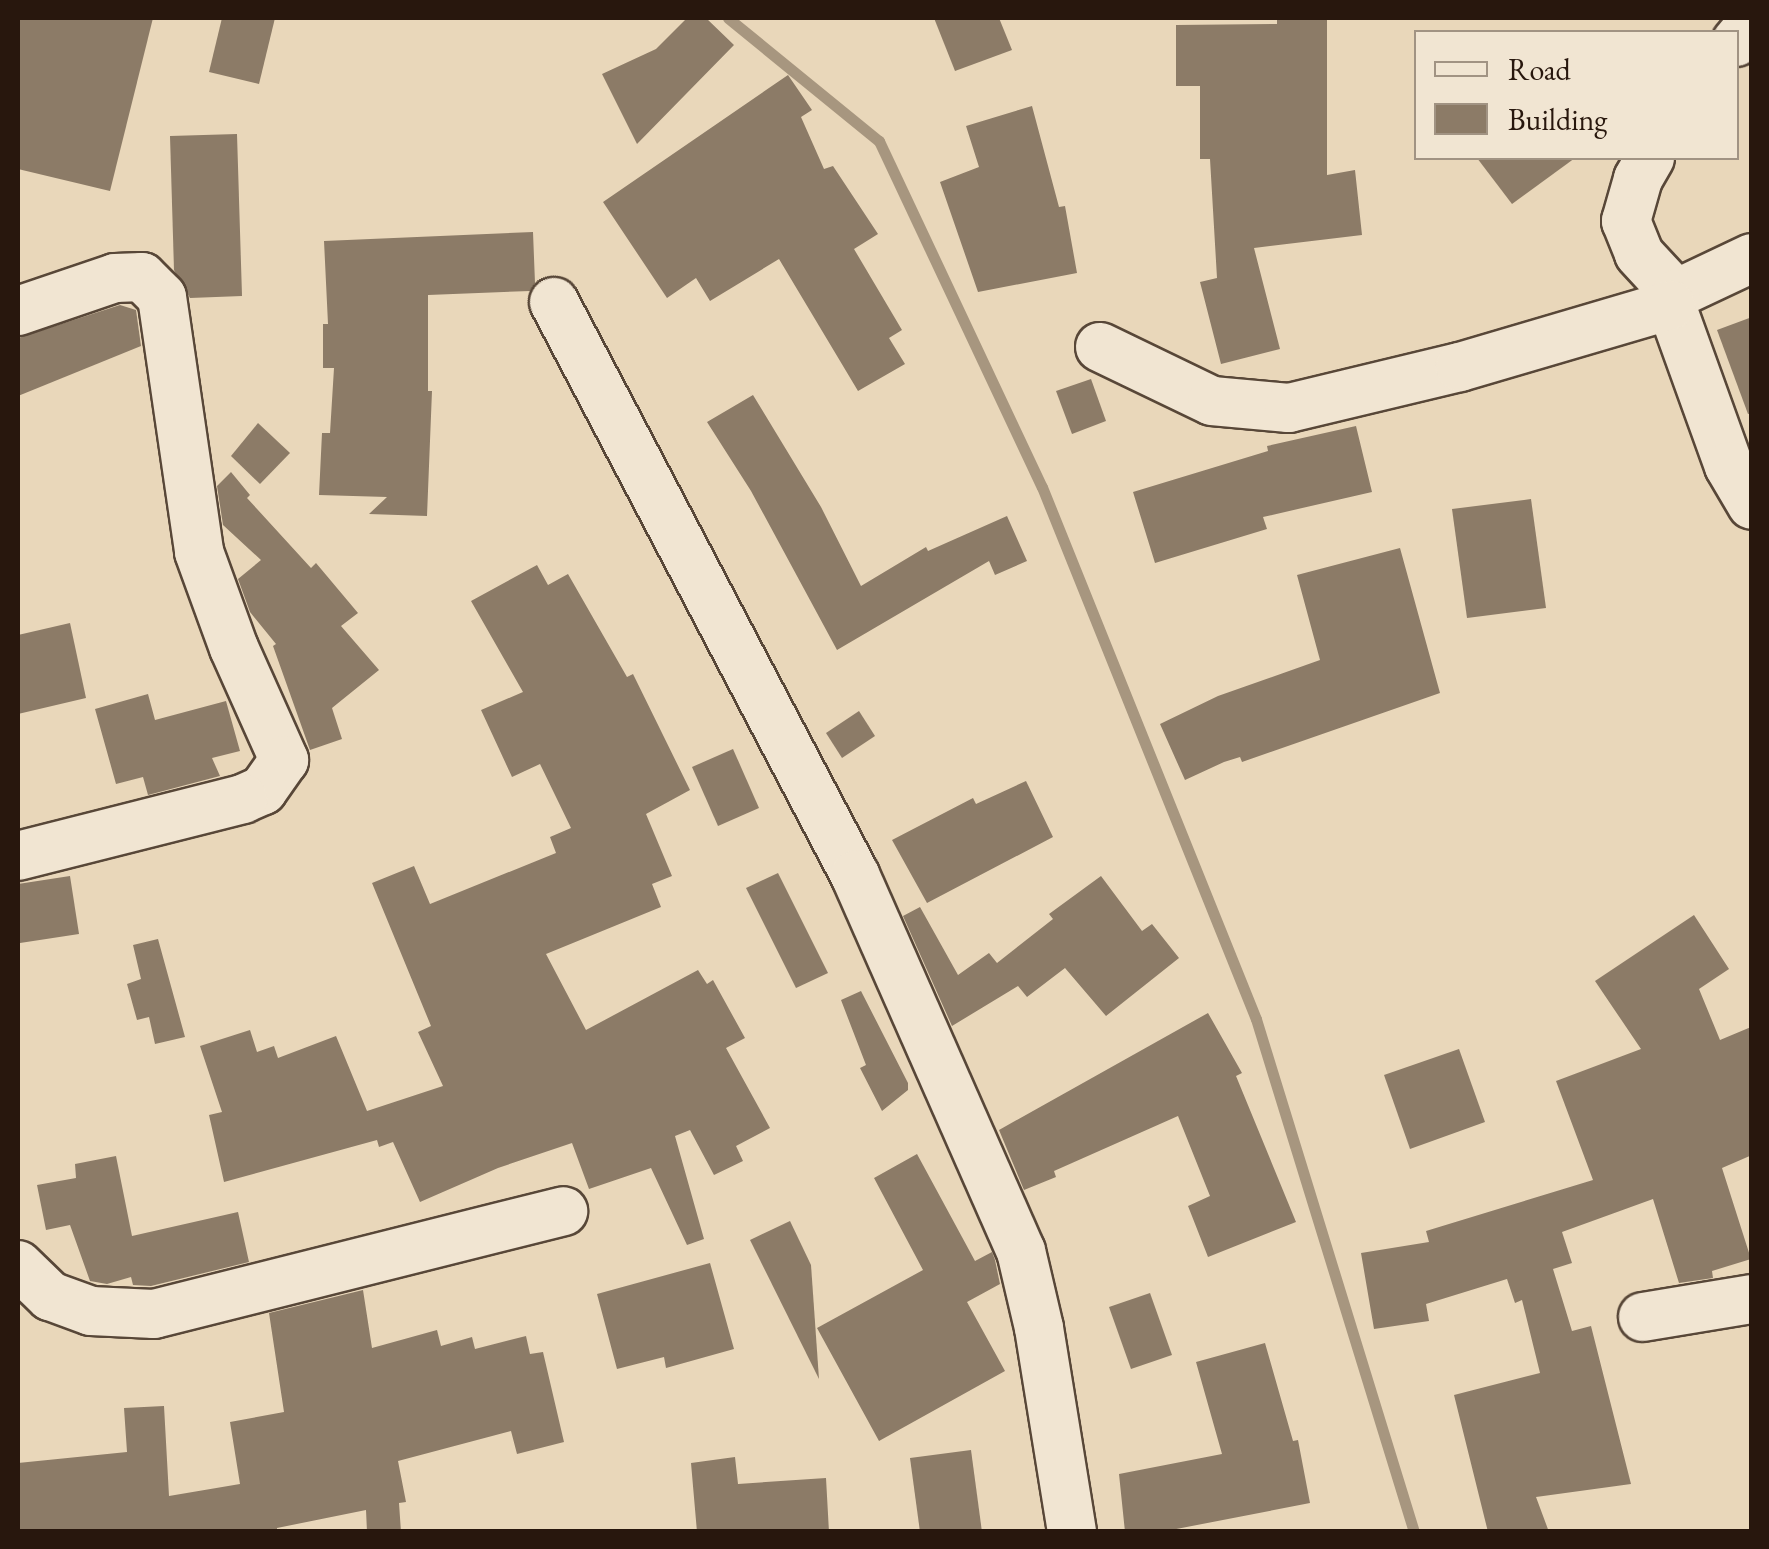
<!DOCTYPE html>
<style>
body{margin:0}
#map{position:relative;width:1769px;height:1549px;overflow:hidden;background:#e9d7ba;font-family:"EB Garamond",serif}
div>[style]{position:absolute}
.stream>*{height:11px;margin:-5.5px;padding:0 5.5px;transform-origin:5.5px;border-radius:5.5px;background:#a7967f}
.building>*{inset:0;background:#8c7b67}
.roads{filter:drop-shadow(2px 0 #584738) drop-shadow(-2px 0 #584738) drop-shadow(0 2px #584738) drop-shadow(0 -2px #584738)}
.minor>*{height:48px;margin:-24px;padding:0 24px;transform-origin:24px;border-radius:24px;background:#f1e5d2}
span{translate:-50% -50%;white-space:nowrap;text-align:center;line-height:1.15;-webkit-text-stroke:8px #f1e5d2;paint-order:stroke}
.frame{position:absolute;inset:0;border:20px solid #28170d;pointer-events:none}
.legend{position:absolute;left:1414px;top:30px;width:325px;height:130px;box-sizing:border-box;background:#f1e5d2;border:2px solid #a19383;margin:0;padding:12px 18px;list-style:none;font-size:30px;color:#28170d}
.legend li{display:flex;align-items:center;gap:20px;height:50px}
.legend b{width:50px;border:2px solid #a19383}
</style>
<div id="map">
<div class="stream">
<div style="left:728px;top:18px;width:195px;rotate:39.2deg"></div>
<div style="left:879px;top:141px;width:382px;rotate:64.8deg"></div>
<div style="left:1042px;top:487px;width:573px;rotate:68.09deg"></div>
<div style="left:1256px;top:1019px;width:537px;rotate:72.88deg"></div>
</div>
<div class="building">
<div style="clip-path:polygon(18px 18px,153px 18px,110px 191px,18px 169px)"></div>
<div style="clip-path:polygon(222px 18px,275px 18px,259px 84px,209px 72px)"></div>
<div style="clip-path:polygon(687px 18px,706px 18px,734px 45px,637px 144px,602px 74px,656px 49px)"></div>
<div style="clip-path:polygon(934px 18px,999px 18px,1012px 50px,955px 71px)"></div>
<div style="clip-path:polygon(1277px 18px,1327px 18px,1327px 175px,1355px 170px,1362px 235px,1254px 248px,1280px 349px,1221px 364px,1200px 282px,1217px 278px,1210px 159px,1200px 159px,1200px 86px,1176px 86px,1176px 25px,1277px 24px)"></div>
<div style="clip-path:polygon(788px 75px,812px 110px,801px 117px,824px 169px,833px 166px,878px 234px,854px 249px,902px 330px,889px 338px,905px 364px,858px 391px,779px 259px,710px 301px,696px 278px,667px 298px,603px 202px)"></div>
<div style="clip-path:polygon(1032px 106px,1059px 207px,1065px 206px,1077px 273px,978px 292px,940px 182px,979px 167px,966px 126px)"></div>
<div style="clip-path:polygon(237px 134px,242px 296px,190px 298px,174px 270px,170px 136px)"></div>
<div style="clip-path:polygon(1477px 158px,1575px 158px,1512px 204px)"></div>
<div style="clip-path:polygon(533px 232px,535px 283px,530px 291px,428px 295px,428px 391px,432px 391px,427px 516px,369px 514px,387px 497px,319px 495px,322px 433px,330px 433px,334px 368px,323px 368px,323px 324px,328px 324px,324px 241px)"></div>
<div style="clip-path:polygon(120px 305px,136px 310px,141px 346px,18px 396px,18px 338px)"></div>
<div style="clip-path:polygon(1752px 317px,1752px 413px,1748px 414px,1717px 330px)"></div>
<div style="clip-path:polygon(1091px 379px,1106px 421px,1072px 434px,1056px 391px)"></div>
<div style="clip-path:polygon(753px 395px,821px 507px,861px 586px,926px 547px,928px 551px,1007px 516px,1027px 561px,995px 575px,989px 561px,837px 650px,751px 491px,707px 422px)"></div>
<div style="clip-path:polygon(258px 423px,290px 453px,260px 484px,231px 456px)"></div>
<div style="clip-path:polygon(1356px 426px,1372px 492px,1263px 517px,1267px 529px,1155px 563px,1133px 492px,1268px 451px,1267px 446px)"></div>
<div style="clip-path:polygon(231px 472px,250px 495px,247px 498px,311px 568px,316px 563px,358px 613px,341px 626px,379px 670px,332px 708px,342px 739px,310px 750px,273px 646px,276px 644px,250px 612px,238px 579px,261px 560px,223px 525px,217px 486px)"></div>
<div style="clip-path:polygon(1531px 499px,1546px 608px,1467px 618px,1452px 509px)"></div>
<div style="clip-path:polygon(1400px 548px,1440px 693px,1242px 762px,1240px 757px,1224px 762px,1185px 780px,1160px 724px,1218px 696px,1320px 660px,1297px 575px)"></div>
<div style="clip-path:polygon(537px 565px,548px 585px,568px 574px,627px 677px,633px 674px,690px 790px,646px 814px,672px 876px,652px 884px,661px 907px,546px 954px,586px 1030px,698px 970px,707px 984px,713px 980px,745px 1038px,726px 1048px,770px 1128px,736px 1146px,743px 1161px,714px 1175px,690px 1130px,675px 1136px,704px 1239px,687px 1245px,651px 1168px,589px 1189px,572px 1143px,498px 1168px,420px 1202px,393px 1142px,379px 1147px,377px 1140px,224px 1182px,209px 1115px,222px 1112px,200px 1046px,250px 1030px,257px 1052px,274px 1046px,278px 1058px,336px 1036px,367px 1111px,443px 1086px,418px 1032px,431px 1026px,372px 883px,414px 866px,430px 904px,556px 853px,550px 837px,571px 828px,540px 764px,512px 777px,481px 710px,523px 692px,471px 601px)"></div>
<div style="clip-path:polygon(70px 623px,86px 698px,18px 714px,18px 635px)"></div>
<div style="clip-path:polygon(148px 694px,155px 720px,226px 701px,240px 751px,212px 758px,220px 776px,148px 795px,143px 777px,116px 784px,95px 709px)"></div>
<div style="clip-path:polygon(859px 711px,875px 736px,842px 758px,826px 733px)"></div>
<div style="clip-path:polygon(733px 749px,759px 808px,718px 826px,692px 767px)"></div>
<div style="clip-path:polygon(1026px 781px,1053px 837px,927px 903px,892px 840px,973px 798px,976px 804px)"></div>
<div style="clip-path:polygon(778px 873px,828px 973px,796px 988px,746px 888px)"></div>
<div style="clip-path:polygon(70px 876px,79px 934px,20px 943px,18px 884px)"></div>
<div style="clip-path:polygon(1101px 876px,1142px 931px,1152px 924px,1179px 958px,1106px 1016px,1065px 968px,1027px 997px,1018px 986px,952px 1026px,903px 916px,920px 907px,958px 975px,989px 953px,997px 963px,1053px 919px,1049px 914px)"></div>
<div style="clip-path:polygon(1694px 915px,1729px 969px,1699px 989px,1720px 1040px,1751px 1027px,1752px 1155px,1722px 1168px,1751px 1259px,1712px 1271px,1713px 1278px,1679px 1283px,1653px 1199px,1562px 1232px,1572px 1263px,1553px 1269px,1572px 1331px,1591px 1326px,1631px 1484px,1536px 1497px,1549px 1532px,1488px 1532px,1454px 1395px,1540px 1373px,1522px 1300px,1515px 1303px,1507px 1279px,1426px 1304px,1429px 1321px,1374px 1329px,1361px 1253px,1429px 1242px,1426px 1231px,1593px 1180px,1556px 1081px,1641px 1049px,1595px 981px)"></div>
<div style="clip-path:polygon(158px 939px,185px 1037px,155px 1044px,149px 1017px,137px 1020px,127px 984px,141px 979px,133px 945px)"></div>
<div style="clip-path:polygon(861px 991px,908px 1083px,908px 1090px,882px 1111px,860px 1068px,866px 1065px,841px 1000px)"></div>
<div style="clip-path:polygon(1208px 1013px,1242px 1073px,1236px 1076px,1296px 1222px,1208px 1257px,1188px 1206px,1210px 1196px,1178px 1116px,1054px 1171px,1056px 1177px,1024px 1190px,999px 1130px)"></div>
<div style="clip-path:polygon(1459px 1049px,1485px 1122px,1410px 1149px,1384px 1075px)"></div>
<div style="clip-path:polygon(917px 1154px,975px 1261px,992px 1252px,995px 1260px,1000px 1284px,967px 1302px,1005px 1371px,879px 1441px,817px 1328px,923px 1270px,874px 1178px)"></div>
<div style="clip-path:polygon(116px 1156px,132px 1236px,238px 1212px,249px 1262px,151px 1286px,133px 1285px,131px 1277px,107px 1284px,90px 1281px,70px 1225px,46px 1230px,37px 1185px,76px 1178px,75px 1164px)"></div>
<div style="clip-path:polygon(790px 1221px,811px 1265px,819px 1379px,750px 1240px)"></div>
<div style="clip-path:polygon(710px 1263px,734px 1349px,666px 1368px,664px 1357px,617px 1369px,597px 1294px)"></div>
<div style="clip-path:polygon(363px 1290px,372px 1348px,437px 1330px,441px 1346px,472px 1337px,475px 1349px,526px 1336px,530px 1354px,543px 1352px,564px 1442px,517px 1454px,511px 1431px,398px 1461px,406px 1502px,399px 1503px,401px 1532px,367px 1532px,366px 1510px,277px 1528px,277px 1532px,18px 1532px,18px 1463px,127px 1452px,124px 1408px,164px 1406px,169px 1496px,240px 1484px,230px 1422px,284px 1412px,269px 1313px)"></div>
<div style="clip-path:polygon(1150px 1293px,1172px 1355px,1131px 1369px,1109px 1307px)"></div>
<div style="clip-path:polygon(1265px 1343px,1293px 1441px,1298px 1440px,1310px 1503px,1161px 1532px,1125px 1532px,1119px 1474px,1222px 1454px,1196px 1362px)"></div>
<div style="clip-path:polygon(971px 1450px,982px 1532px,920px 1532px,910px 1458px)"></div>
<div style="clip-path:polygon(735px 1457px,738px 1484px,826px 1478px,829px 1532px,697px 1532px,691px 1463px)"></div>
</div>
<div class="roads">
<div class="minor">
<div style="left:1736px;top:42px;width:25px;rotate:-50deg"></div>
<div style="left:1650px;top:158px;width:24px;rotate:120deg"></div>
<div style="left:1638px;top:179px;width:44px;rotate:105.9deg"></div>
<div style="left:1626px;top:221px;width:35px;rotate:68deg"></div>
<div style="left:1639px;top:254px;width:54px;rotate:47.2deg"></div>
<div style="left:1752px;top:258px;width:84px;rotate:154.7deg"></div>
<div style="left:1676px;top:294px;width:12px;rotate:114deg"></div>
<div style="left:1671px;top:305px;width:171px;rotate:70.2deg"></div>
<div style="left:1729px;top:466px;width:45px;rotate:59.5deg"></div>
<div style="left:554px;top:302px;width:647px;rotate:62.29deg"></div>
<div style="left:855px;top:875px;width:411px;rotate:66.2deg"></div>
<div style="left:1021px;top:1251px;width:79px;rotate:76.8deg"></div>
<div style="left:1039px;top:1328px;width:207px;rotate:80.8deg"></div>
<div style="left:18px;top:311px;width:102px;rotate:-18.8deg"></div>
<div style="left:115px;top:278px;width:27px;rotate:-2deg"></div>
<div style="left:142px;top:277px;width:28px;rotate:45deg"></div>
<div style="left:162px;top:297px;width:258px;rotate:81.7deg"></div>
<div style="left:199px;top:552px;width:102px;rotate:70deg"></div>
<div style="left:234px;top:648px;width:123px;rotate:65.9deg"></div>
<div style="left:284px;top:760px;width:37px;rotate:125deg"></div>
<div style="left:263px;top:790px;width:22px;rotate:156deg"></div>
<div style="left:243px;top:799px;width:232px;rotate:165.8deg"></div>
<div style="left:1100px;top:347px;width:124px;rotate:25.7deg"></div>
<div style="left:1212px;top:401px;width:77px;rotate:5.2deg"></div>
<div style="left:1289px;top:408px;width:176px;rotate:-13.5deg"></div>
<div style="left:1460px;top:367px;width:220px;rotate:-16.4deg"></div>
<div style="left:18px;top:1265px;width:45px;rotate:44.1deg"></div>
<div style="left:50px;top:1296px;width:44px;rotate:20.1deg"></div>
<div style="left:91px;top:1311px;width:63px;rotate:2.7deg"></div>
<div style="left:154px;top:1314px;width:422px;rotate:-14.1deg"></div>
<div style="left:1643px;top:1317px;width:110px;rotate:-9.4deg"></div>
</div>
</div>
<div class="frame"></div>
<ul class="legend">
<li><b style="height:12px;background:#f1e5d2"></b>Road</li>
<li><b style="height:28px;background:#8c7b67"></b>Building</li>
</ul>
</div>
